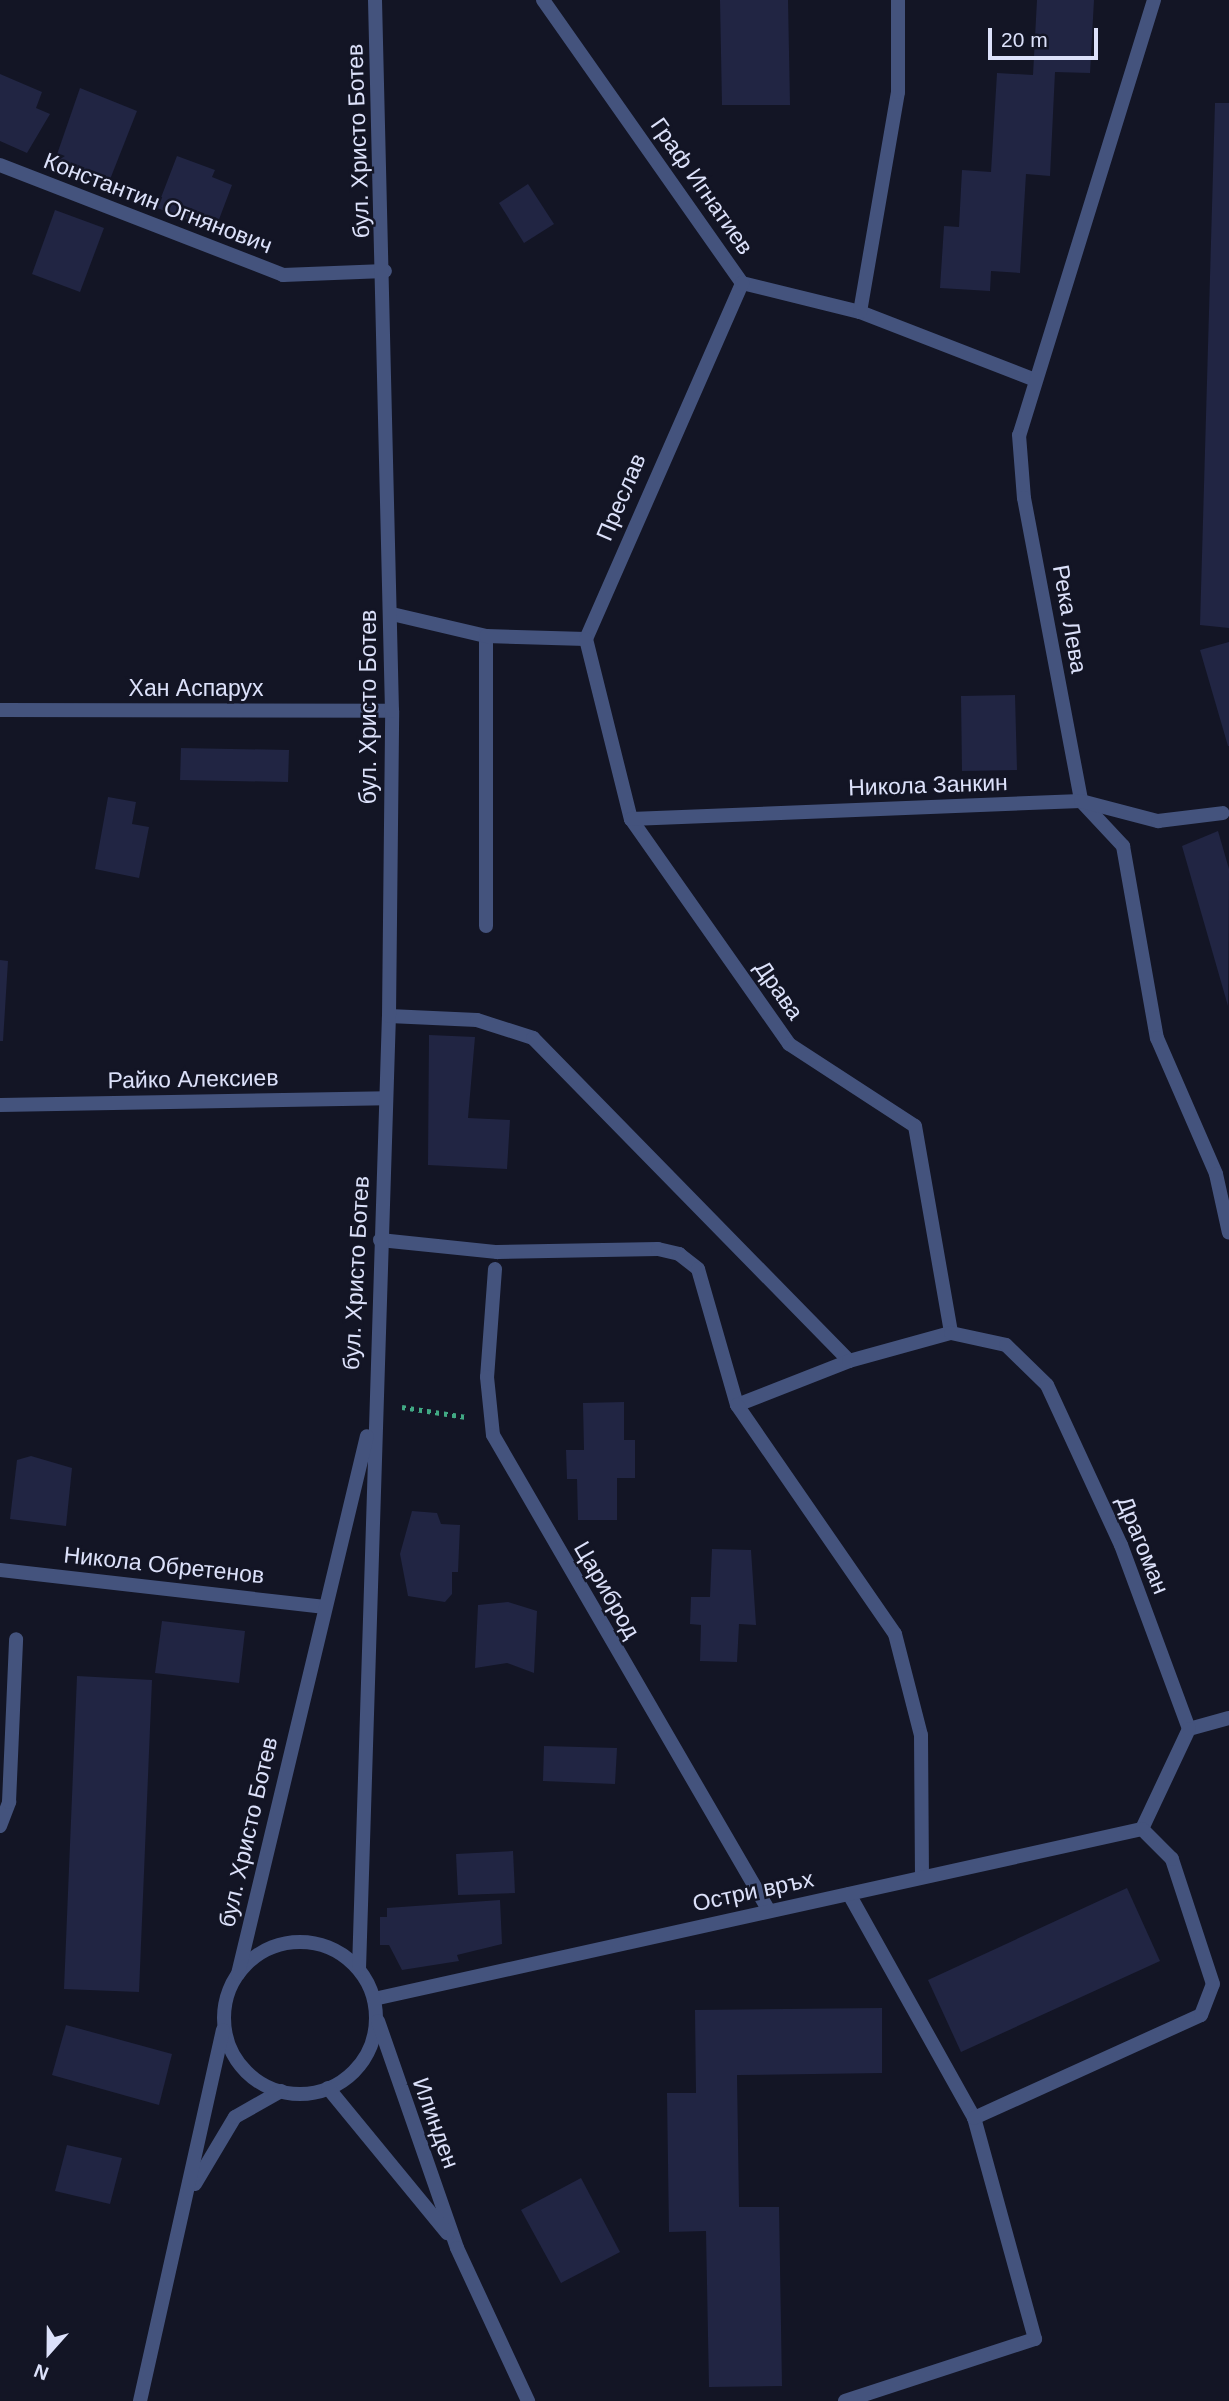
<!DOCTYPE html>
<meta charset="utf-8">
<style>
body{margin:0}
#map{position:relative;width:1229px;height:2401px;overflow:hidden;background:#131525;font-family:Helvetica,sans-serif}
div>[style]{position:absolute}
.building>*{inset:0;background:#212543}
.path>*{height:4.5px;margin-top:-2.25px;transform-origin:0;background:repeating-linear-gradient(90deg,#41a984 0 3.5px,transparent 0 8.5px)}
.service>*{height:14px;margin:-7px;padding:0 7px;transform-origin:7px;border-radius:7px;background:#44537d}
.minor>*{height:14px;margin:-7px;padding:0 7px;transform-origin:7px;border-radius:7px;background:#44537d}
.tertiary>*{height:14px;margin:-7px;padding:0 7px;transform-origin:7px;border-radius:7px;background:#44537d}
.tertiary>.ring{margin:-7px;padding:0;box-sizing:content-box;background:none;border:14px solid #44537d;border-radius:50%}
span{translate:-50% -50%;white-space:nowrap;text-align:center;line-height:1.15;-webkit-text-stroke:5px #131525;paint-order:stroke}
.street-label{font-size:23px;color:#dce1fa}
.north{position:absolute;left:14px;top:2317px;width:70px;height:70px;-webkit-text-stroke:5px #131525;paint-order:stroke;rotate:201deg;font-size:19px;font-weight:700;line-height:28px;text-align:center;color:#dce1fa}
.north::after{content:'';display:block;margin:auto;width:24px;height:32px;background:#dce1fa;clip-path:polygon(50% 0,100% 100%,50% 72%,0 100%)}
.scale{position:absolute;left:988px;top:28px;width:110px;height:32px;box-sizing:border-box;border:4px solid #dce1fa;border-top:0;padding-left:9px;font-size:21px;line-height:24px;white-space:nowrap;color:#dce1fa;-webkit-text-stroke:5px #131525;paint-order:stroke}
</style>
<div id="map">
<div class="building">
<div style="clip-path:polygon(720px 0,788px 0,790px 105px,722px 105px)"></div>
<div style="clip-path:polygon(1037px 0,1094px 0,1090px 73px,1055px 72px,1050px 176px,1026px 174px,1020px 273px,991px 271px,990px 291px,940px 288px,944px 226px,959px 227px,962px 170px,991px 172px,997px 73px,1033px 75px)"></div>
<div style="clip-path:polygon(0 74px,42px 92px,36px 108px,50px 114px,27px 153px,0 141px)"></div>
<div style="clip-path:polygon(80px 88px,137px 111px,107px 187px,53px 166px)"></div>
<div style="clip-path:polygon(1215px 103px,1229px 103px,1229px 628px,1200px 625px)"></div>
<div style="clip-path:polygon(177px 156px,215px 170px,212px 177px,232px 185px,215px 230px,157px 208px)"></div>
<div style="clip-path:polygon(528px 184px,554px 224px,524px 243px,499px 203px)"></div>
<div style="clip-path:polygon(55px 210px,104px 228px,80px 292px,32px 274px)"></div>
<div style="clip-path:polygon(1229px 642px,1229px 746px,1228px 746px,1200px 650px)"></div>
<div style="clip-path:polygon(1015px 695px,1017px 770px,962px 771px,961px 696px)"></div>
<div style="clip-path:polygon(181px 748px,289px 750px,288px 782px,180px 780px)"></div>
<div style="clip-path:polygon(108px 797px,136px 802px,132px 824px,149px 827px,139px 878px,95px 869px)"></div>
<div style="clip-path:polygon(1218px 831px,1229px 869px,1228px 1006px,1182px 846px)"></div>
<div style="clip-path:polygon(0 960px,8px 961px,3px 1041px,0 1041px)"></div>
<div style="clip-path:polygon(429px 1035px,475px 1037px,468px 1118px,510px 1120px,507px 1169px,428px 1165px)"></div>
<div style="clip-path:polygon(624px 1402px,624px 1440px,635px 1440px,635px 1478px,617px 1478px,617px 1520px,578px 1520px,577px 1479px,567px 1479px,566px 1450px,584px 1450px,583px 1403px)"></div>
<div style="clip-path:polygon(31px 1456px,72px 1468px,66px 1526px,10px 1519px,17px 1460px)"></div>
<div style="clip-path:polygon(412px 1511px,437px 1513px,441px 1524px,460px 1525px,458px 1572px,452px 1572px,452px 1594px,445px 1602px,408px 1596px,400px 1554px)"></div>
<div style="clip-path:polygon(712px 1549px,751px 1550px,756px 1625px,739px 1624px,737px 1662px,700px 1661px,701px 1625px,690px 1624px,691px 1597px,710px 1597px)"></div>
<div style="clip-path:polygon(508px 1602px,537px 1611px,534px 1673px,507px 1663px,475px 1668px,478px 1605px)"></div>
<div style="clip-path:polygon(162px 1621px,245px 1631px,239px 1683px,155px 1673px)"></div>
<div style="clip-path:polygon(77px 1676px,152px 1680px,139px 1992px,64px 1989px)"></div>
<div style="clip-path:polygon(544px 1746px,617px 1748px,615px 1784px,543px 1781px)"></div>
<div style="clip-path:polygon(513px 1851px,515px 1893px,458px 1895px,456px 1854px)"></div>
<div style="clip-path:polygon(1127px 1888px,1160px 1961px,961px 2052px,928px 1980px)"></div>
<div style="clip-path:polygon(500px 1900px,502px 1944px,457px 1955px,459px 1961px,402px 1970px,389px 1945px,380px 1945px,380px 1917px,387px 1917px,387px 1908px)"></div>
<div style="clip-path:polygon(882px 2008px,882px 2073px,737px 2075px,739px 2207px,779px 2207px,782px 2386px,709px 2387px,706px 2231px,669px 2232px,667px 2093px,696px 2093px,695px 2010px)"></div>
<div style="clip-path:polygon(66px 2025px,172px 2054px,159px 2105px,52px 2075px)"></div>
<div style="clip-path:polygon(67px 2145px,122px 2158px,110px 2204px,55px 2191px)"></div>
<div style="clip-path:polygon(581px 2178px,620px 2252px,561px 2283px,521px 2210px)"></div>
</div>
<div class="path">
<div style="left:402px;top:1407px;width:65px;rotate:8.9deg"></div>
</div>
<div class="service">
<div style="left:486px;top:926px;width:290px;rotate:-90deg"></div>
<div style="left:1189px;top:1729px;width:41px;rotate:-15.4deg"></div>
</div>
<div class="minor">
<div style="left:543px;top:0;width:346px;rotate:54.9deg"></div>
<div style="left:742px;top:283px;width:122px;rotate:13.8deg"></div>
<div style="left:860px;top:312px;width:188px;rotate:21.2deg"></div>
<div style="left:1154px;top:0;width:455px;rotate:107.2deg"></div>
<div style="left:1019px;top:435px;width:63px;rotate:85.5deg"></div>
<div style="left:1024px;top:498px;width:308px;rotate:79.3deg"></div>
<div style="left:1081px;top:801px;width:62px;rotate:47deg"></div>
<div style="left:1123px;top:846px;width:195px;rotate:80deg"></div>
<div style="left:1157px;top:1038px;width:148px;rotate:66.5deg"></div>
<div style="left:1216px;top:1174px;width:60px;rotate:77.6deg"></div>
<div style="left:0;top:165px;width:304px;rotate:21.2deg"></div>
<div style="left:283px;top:275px;width:102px;rotate:-2.2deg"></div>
<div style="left:860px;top:312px;width:223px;rotate:-80.2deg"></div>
<div style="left:898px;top:92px;width:92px;rotate:-90deg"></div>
<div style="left:392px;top:614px;width:97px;rotate:13.2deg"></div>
<div style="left:486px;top:636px;width:100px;rotate:1.7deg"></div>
<div style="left:586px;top:639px;width:389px;rotate:-66.3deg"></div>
<div style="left:586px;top:639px;width:186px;rotate:76deg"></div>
<div style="left:631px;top:819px;width:275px;rotate:54.9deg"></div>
<div style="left:789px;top:1044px;width:150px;rotate:33.1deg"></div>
<div style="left:915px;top:1126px;width:210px;rotate:80.1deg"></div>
<div style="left:0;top:710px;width:392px;rotate:0.1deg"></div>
<div style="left:631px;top:819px;width:450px;rotate:-2.3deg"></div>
<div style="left:1081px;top:801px;width:80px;rotate:14.6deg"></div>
<div style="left:1158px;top:821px;width:65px;rotate:-7deg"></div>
<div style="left:389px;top:1016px;width:88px;rotate:2.6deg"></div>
<div style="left:477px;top:1020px;width:59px;rotate:17.8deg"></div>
<div style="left:533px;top:1038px;width:452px;rotate:45.6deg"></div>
<div style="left:0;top:1105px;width:386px;rotate:-1deg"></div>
<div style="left:380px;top:1240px;width:118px;rotate:5.9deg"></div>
<div style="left:497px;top:1252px;width:161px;rotate:-1.1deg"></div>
<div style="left:658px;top:1249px;width:22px;rotate:13deg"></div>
<div style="left:679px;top:1254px;width:24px;rotate:38deg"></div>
<div style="left:698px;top:1269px;width:141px;rotate:74deg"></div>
<div style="left:737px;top:1405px;width:120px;rotate:-21.4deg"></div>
<div style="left:849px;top:1361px;width:106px;rotate:-15.4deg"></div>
<div style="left:951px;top:1333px;width:56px;rotate:12.3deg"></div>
<div style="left:1006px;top:1345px;width:57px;rotate:44.3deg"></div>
<div style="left:1047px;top:1385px;width:176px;rotate:65.2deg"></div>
<div style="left:1121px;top:1545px;width:196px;rotate:69.7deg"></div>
<div style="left:1189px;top:1729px;width:110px;rotate:115.2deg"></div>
<div style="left:495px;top:1269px;width:108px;rotate:94.2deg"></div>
<div style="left:487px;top:1377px;width:58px;rotate:84.1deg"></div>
<div style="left:493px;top:1435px;width:550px;rotate:59.89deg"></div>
<div style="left:737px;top:1405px;width:278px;rotate:55.4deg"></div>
<div style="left:895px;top:1634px;width:104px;rotate:75.6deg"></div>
<div style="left:921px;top:1735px;width:142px;rotate:89.6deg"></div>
<div style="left:0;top:1570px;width:325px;rotate:6.5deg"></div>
<div style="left:0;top:1826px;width:26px;rotate:-69deg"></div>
<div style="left:9px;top:1802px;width:163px;rotate:-87.5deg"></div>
<div style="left:849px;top:1894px;width:257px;rotate:60.8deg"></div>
<div style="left:374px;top:1999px;width:787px;rotate:-12.48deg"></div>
<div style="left:845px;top:2401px;width:200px;rotate:-18.1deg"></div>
<div style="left:1035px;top:2339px;width:229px;rotate:-105.4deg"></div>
<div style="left:974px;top:2118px;width:249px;rotate:-24.4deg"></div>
<div style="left:1201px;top:2015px;width:33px;rotate:-69deg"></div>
<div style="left:1213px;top:1984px;width:132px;rotate:-108.2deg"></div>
<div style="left:1172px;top:1859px;width:42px;rotate:-135deg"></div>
</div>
<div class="tertiary">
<div class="ring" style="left:224px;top:1942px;width:138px;height:138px"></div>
<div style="left:359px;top:1969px;width:953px;rotate:-88.2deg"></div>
<div style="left:389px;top:1016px;width:305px;rotate:-89.4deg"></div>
<div style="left:392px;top:711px;width:711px;rotate:-91.37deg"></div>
<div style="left:238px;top:1974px;width:553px;rotate:-76.52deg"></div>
<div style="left:378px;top:2021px;width:240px;rotate:70.8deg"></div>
<div style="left:457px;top:2248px;width:169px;rotate:65.1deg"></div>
<div style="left:328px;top:2088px;width:188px;rotate:50.6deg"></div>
<div style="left:195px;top:2184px;width:78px;rotate:-59.2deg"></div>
<div style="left:235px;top:2117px;width:53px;rotate:-29.5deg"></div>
<div style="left:140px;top:2401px;width:380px;rotate:-77.4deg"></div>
</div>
<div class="street-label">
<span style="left:358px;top:141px;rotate:-92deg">бул. Христо Ботев</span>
<span style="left:702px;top:186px;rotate:55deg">Граф Игнатиев</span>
<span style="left:158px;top:203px;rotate:21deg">Константин Огнянович</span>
<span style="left:621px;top:497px;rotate:-67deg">Преслав</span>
<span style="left:1070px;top:619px;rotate:80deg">Река Лева</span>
<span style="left:196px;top:688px">Хан Аспарух</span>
<span style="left:368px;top:707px;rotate:-90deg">бул. Христо Ботев</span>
<span style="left:928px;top:785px;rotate:-2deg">Никола Занкин</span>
<span style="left:779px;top:990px;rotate:55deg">Драва</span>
<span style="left:193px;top:1079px;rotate:-1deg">Райко Алексиев</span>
<span style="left:356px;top:1273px;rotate:-87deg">бул. Христо Ботев</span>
<span style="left:1143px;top:1545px;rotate:68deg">Драгоман</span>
<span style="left:164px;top:1565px;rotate:6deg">Никола Обретенов</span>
<span style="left:607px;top:1590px;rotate:60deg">Цариброд</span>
<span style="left:248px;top:1832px;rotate:-77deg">бул. Христо Ботев</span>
<span style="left:753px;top:1891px;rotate:-12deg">Остри връх</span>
<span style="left:436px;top:2123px;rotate:70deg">Илинден</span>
</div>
<div class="north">N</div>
<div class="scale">20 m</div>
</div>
